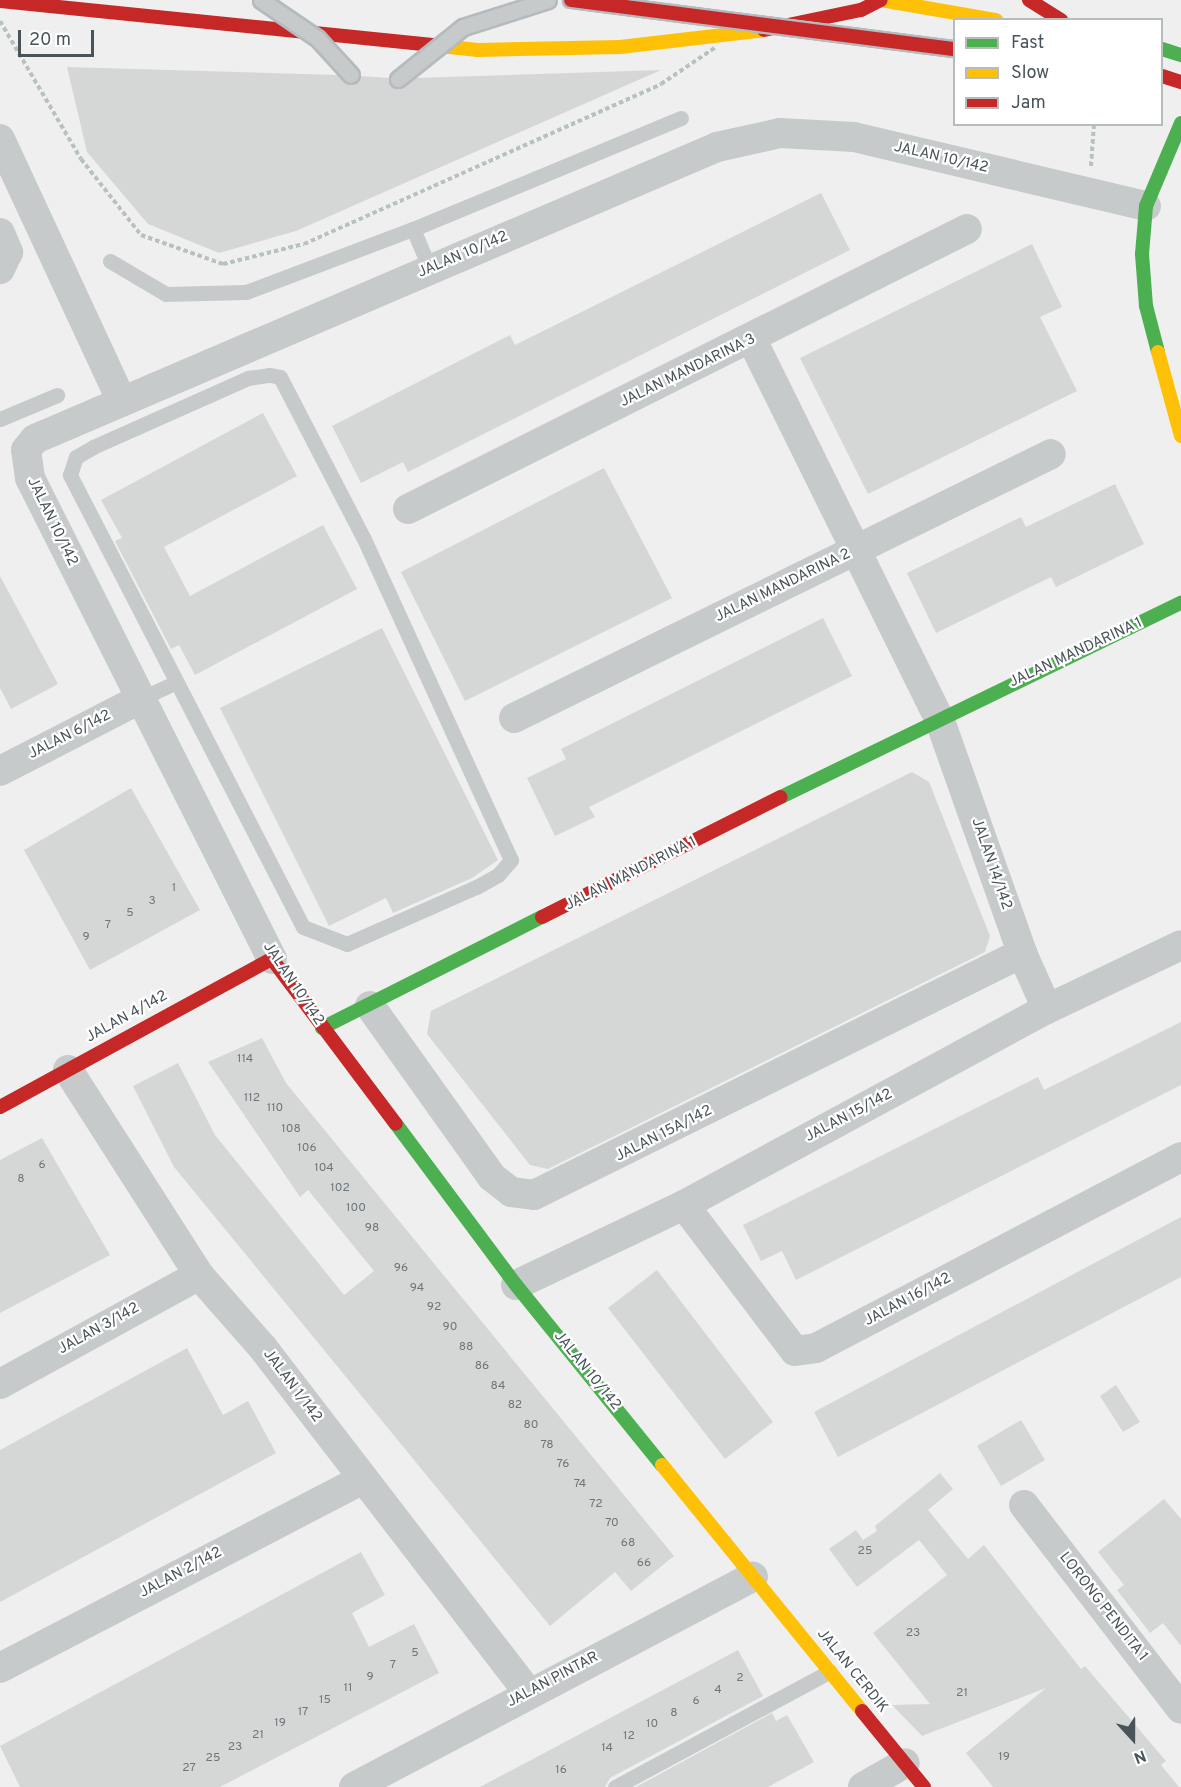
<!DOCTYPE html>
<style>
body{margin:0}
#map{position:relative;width:1181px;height:1787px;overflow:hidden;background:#efefef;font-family:Overpass,sans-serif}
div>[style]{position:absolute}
.building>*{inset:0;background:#d5d7d7}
.path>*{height:4px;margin-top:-2px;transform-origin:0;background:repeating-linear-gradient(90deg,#b7c2bd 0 4.5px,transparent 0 7.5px)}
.lane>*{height:15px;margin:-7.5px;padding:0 7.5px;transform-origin:7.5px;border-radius:7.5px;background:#c7cacb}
.street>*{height:30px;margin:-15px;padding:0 15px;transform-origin:15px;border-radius:15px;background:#c7cacb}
.fast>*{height:14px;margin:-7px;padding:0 7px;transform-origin:7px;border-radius:7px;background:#4caf50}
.slow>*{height:14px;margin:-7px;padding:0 7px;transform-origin:7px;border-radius:7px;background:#ffc107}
.jam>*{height:14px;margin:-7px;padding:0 7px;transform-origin:7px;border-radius:7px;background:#c62828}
.path-bridge>*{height:4px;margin-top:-2px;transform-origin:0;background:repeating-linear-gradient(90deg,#b7c2bd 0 4.5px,transparent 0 7.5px)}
.bridges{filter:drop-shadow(2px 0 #b5babe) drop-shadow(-2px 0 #b5babe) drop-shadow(0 2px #b5babe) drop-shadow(0 -2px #b5babe)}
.lane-bridge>*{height:15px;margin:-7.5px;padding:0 7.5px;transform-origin:7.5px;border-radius:7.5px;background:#c7cacb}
.jam-bridge>*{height:14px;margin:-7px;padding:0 7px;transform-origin:7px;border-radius:7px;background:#c62828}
span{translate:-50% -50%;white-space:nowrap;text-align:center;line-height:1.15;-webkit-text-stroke:4.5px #fff;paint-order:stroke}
.number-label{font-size:12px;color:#6d767a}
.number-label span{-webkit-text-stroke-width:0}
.street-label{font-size:15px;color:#48545a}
.legend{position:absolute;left:953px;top:18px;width:210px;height:108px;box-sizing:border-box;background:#fff;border:2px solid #b6bbbd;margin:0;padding:8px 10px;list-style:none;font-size:18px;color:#48545a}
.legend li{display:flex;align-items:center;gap:12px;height:30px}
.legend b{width:30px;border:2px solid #b6bbbd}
.north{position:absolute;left:1103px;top:1709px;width:60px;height:60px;-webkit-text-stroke:4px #fff;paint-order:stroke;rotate:159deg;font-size:16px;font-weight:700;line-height:24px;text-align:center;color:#48545a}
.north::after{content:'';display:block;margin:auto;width:21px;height:27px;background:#48545a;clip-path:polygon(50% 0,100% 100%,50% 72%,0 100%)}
.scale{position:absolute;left:18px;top:30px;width:76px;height:27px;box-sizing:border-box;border:3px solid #48545a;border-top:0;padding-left:8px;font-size:18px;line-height:21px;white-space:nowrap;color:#48545a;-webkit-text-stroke:4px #fff;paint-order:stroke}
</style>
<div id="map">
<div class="building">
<div style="clip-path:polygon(67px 67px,338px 75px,353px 85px,360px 76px,389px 78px,391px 86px,399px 89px,415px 78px,661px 70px,296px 231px,219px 253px,148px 224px,87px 152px)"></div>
<div style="clip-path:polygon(821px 193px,850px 250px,408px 472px,403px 462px,361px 483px,332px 426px,510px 335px,515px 345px)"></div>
<div style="clip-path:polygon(1032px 244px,1062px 307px,1040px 317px,1077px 391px,868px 494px,800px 358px)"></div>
<div style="clip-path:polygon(263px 413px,297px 476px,164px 547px,190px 596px,323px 525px,357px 589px,195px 675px,179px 645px,171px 649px,115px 541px,122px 538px,101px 500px)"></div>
<div style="clip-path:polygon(604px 468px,672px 598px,465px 701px,401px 572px)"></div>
<div style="clip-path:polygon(1115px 484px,1144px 544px,1056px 587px,1051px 577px,936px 633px,907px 573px,1021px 517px,1026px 527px)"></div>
<div style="clip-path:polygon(0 576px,58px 684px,11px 709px,0 688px)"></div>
<div style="clip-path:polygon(823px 618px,852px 676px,589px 807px,595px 817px,555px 836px,527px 778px,566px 759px,561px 749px)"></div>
<div style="clip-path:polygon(382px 628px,498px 860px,472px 878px,393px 913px,386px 898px,329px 926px,220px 708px)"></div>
<div style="clip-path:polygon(912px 772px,929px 782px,990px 936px,985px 952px,548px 1169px,530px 1165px,427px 1034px,431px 1011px)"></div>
<div style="clip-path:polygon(131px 788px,200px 910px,90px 970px,24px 850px)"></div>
<div style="clip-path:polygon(1181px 1022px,1181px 1085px,796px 1280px,782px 1251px,761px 1261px,743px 1225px,1038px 1077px,1044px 1090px)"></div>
<div style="clip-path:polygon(262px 1038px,286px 1083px,674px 1556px,631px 1591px,615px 1572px,550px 1626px,174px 1167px,133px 1086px,178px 1063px,215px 1135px,344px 1295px,374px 1271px,308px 1190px,300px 1197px,208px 1062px)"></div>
<div style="clip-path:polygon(42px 1138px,110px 1255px,0 1313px,0 1160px)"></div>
<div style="clip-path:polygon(1181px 1217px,1181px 1277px,838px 1457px,814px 1412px)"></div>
<div style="clip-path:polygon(657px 1270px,773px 1422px,725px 1459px,608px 1308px)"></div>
<div style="clip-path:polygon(187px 1348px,223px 1415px,248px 1401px,276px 1453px,0 1602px,0 1450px)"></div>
<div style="clip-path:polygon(1116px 1385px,1140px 1422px,1123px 1432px,1100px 1396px)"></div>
<div style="clip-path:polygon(1021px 1420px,1045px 1460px,1001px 1486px,977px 1446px)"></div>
<div style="clip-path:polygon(940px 1473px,953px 1489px,928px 1510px,968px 1559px,984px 1545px,1081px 1669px,1085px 1666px,1166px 1761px,1161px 1765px,1179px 1787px,993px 1787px,966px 1753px,1046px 1688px,922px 1736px,892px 1705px,930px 1704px,873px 1633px,947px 1575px,919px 1540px,857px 1587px,829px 1549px,856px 1530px,863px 1540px,877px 1531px,875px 1526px)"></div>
<div style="clip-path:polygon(1164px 1499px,1181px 1519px,1181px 1646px,1163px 1623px,1150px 1633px,1117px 1590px,1124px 1585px,1098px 1552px)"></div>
<div style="clip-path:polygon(361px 1552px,385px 1595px,352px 1613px,369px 1647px,414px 1624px,439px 1673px,220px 1787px,20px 1787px,0 1746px)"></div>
<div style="clip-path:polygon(738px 1650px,763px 1696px,610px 1778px,605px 1787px,480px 1787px)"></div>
<div style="clip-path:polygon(772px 1713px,776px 1721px,787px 1715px,814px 1762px,768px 1787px,636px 1787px)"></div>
</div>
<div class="path">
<div style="left:1091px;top:166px;width:42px;rotate:-85.9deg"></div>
</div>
<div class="lane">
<div style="left:413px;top:229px;width:43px;rotate:67deg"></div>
<div style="left:110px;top:261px;width:65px;rotate:30.5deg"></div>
<div style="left:166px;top:294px;width:80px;rotate:-1.4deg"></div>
<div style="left:246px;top:292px;width:178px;rotate:-20.7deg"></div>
<div style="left:413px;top:229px;width:290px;rotate:-22.5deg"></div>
<div style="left:270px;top:375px;width:10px;rotate:11deg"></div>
<div style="left:280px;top:377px;width:182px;rotate:62.6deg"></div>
<div style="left:364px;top:539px;width:353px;rotate:65.4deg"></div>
<div style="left:511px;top:860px;width:20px;rotate:131deg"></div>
<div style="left:498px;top:875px;width:25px;rotate:151deg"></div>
<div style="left:476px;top:887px;width:141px;rotate:156.2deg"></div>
<div style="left:347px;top:944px;width:47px;rotate:-158.9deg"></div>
<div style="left:303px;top:927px;width:509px;rotate:-117.27deg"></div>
<div style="left:70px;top:475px;width:19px;rotate:-72deg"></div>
<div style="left:76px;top:457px;width:20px;rotate:-30deg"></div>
<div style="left:93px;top:447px;width:170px;rotate:-24deg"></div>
<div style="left:248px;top:378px;width:22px;rotate:-8deg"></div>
<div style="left:0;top:419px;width:62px;rotate:-22.8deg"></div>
<div style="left:140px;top:699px;width:38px;rotate:-25deg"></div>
<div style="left:615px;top:1787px;width:244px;rotate:-28.3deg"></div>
</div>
<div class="street">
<div style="left:0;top:139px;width:288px;rotate:65.1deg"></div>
<div style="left:0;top:233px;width:21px;rotate:67deg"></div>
<div style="left:8px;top:252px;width:19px;rotate:115deg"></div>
<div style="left:752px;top:340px;width:422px;rotate:63.7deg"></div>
<div style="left:939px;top:718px;width:249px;rotate:70.5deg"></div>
<div style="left:1022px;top:953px;width:61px;rotate:65.9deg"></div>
<div style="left:408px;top:509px;width:625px;rotate:-26.61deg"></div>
<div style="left:514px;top:718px;width:598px;rotate:-26.18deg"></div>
<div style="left:0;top:771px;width:157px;rotate:-27.2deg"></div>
<div style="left:272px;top:959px;width:538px;rotate:-116.71deg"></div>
<div style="left:30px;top:478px;width:28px;rotate:-98deg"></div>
<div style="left:26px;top:450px;width:14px;rotate:-51deg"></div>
<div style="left:35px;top:439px;width:742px;rotate:-23.18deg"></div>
<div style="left:717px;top:147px;width:65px;rotate:-12.5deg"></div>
<div style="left:780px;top:133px;width:74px;rotate:3.1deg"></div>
<div style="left:854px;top:137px;width:300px;rotate:13.3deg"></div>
<div style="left:370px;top:1006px;width:210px;rotate:54.5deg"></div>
<div style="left:492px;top:1177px;width:24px;rotate:38deg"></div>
<div style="left:511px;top:1192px;width:23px;rotate:7deg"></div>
<div style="left:534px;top:1195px;width:545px;rotate:-26.38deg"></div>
<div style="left:68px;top:1070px;width:243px;rotate:57.4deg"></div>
<div style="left:199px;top:1275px;width:97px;rotate:48.8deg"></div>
<div style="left:263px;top:1348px;width:436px;rotate:52.4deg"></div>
<div style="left:684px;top:1205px;width:183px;rotate:52.8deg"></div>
<div style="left:795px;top:1351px;width:21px;rotate:-8deg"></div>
<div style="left:816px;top:1348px;width:412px;rotate:-27.6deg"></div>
<div style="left:516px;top:1285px;width:186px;rotate:-25.5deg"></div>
<div style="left:684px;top:1205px;width:413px;rotate:-28.4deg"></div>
<div style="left:1047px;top:1009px;width:148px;rotate:-25.5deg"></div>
<div style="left:0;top:1384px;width:227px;rotate:-28.7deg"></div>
<div style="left:1024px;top:1505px;width:257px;rotate:52.4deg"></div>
<div style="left:0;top:1668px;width:409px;rotate:-27.5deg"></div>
<div style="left:354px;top:1787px;width:451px;rotate:-27.8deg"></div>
<div style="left:863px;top:1787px;width:48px;rotate:-29.7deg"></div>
</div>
<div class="fast">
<div style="left:1162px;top:49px;width:20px;rotate:18deg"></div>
<div style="left:1158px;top:352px;width:48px;rotate:-104.6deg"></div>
<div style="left:1146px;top:306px;width:52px;rotate:-94.4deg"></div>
<div style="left:1142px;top:254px;width:48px;rotate:-85.2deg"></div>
<div style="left:1146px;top:206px;width:90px;rotate:-67.1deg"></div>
<div style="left:781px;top:797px;width:445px;rotate:-25.9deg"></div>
<div style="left:322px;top:1028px;width:246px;rotate:-26.8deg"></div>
<div style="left:396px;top:1124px;width:201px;rotate:53.3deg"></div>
<div style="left:516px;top:1285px;width:232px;rotate:51deg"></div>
</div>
<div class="slow">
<div style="left:881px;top:0;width:117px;rotate:9.9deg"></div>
<div style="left:440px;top:46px;width:38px;rotate:6deg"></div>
<div style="left:478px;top:50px;width:142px;rotate:-1.2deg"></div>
<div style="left:620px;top:47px;width:145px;rotate:-6.7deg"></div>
<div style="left:1158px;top:352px;width:87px;rotate:74.7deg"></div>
<div style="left:662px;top:1465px;width:317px;rotate:50.9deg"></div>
</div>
<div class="jam">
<div style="left:1029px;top:0;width:38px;rotate:32deg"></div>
<div style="left:0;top:1px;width:442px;rotate:5.8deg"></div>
<div style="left:764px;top:30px;width:99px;rotate:-11.7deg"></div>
<div style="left:861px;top:10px;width:22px;rotate:-27deg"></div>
<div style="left:1162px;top:76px;width:20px;rotate:18deg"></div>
<div style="left:542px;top:917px;width:267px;rotate:-26.7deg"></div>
<div style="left:0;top:1107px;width:310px;rotate:-28.6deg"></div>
<div style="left:272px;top:959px;width:206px;rotate:53.1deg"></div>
<div style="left:862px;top:1711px;width:98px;rotate:50.8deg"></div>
</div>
<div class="path-bridge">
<div style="left:0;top:21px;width:160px;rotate:59.6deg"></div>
<div style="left:81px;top:159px;width:97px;rotate:51.7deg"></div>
<div style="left:141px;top:235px;width:87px;rotate:19.5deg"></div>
<div style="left:223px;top:264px;width:83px;rotate:-13.9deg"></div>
<div style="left:304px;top:244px;width:391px;rotate:-24.1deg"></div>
<div style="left:661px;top:84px;width:66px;rotate:-33.9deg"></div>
</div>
<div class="bridges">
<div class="lane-bridge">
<div style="left:261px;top:0;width:68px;rotate:34.2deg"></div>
<div style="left:317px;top:38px;width:50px;rotate:47.4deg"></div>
<div style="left:398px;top:79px;width:83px;rotate:-38.7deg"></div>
<div style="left:463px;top:27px;width:89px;rotate:-17.6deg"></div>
</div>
<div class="jam-bridge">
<div style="left:571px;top:0;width:386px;rotate:7.3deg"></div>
</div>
</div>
<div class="number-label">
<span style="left:174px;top:889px">1</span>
<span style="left:152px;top:902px">3</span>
<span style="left:130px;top:914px">5</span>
<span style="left:108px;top:926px">7</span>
<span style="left:86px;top:938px">9</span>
<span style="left:245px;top:1060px">114</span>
<span style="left:252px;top:1099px">112</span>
<span style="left:275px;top:1109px">110</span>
<span style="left:291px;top:1130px">108</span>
<span style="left:307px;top:1149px">106</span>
<span style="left:42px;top:1166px">6</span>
<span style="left:324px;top:1169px">104</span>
<span style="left:21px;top:1180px">8</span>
<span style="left:340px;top:1189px">102</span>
<span style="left:356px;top:1209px">100</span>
<span style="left:372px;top:1229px">98</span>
<span style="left:401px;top:1269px">96</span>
<span style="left:417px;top:1289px">94</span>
<span style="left:434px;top:1308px">92</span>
<span style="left:450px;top:1328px">90</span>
<span style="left:466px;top:1348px">88</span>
<span style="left:482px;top:1367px">86</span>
<span style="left:498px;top:1387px">84</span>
<span style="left:515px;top:1406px">82</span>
<span style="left:531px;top:1426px">80</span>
<span style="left:547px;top:1446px">78</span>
<span style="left:563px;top:1465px">76</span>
<span style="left:580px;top:1485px">74</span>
<span style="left:596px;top:1505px">72</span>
<span style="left:612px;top:1524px">70</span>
<span style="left:628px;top:1544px">68</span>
<span style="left:865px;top:1552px">25</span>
<span style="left:644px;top:1564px">66</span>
<span style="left:913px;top:1634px">23</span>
<span style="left:415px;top:1654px">5</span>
<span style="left:393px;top:1666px">7</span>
<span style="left:370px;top:1678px">9</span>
<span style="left:740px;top:1679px">2</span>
<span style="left:348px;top:1689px">11</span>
<span style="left:718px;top:1691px">4</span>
<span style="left:962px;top:1694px">21</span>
<span style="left:325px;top:1701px">15</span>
<span style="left:696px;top:1702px">6</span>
<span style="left:303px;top:1713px">17</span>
<span style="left:674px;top:1714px">8</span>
<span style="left:280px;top:1724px">19</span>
<span style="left:652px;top:1725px">10</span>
<span style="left:258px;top:1736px">21</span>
<span style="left:629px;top:1737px">12</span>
<span style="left:235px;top:1748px">23</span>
<span style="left:607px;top:1749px">14</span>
<span style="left:1004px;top:1758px">19</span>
<span style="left:213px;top:1759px">25</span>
<span style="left:189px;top:1769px">27</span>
<span style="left:561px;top:1771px">16</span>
</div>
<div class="street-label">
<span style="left:941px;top:158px;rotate:13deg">JALAN 10/142</span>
<span style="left:463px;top:255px;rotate:-23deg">JALAN 10/142</span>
<span style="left:688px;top:371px;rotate:-26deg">JALAN MANDARINA 3</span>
<span style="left:52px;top:522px;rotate:64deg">JALAN 10/142</span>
<span style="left:783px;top:586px;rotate:-26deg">JALAN MANDARINA 2</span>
<span style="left:1076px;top:653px;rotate:-25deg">JALAN MANDARINA 1</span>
<span style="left:70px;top:735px;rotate:-27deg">JALAN 6/142</span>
<span style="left:991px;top:864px;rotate:71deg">JALAN 14/142</span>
<span style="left:631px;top:874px;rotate:-27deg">JALAN MANDARINA 1</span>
<span style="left:293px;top:984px;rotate:56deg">JALAN 10/142</span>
<span style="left:127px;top:1017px;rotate:-29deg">JALAN 4/142</span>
<span style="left:849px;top:1116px;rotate:-28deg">JALAN 15/142</span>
<span style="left:664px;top:1134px;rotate:-27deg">JALAN 15A/142</span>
<span style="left:908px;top:1300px;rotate:-28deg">JALAN 16/142</span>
<span style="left:99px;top:1329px;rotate:-29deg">JALAN 3/142</span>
<span style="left:587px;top:1371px;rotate:51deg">JALAN 10/142</span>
<span style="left:292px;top:1386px;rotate:53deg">JALAN 1/142</span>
<span style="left:181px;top:1573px;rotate:-28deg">JALAN 2/142</span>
<span style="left:1103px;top:1607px;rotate:52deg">LORONG PENDITA 1</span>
<span style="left:852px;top:1671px;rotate:51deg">JALAN CERDIK</span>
<span style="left:553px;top:1680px;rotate:-28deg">JALAN PINTAR</span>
</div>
<ul class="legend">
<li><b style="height:8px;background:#4caf50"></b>Fast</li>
<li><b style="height:8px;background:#ffc107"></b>Slow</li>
<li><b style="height:8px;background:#c62828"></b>Jam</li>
</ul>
<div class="north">N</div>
<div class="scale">20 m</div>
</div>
